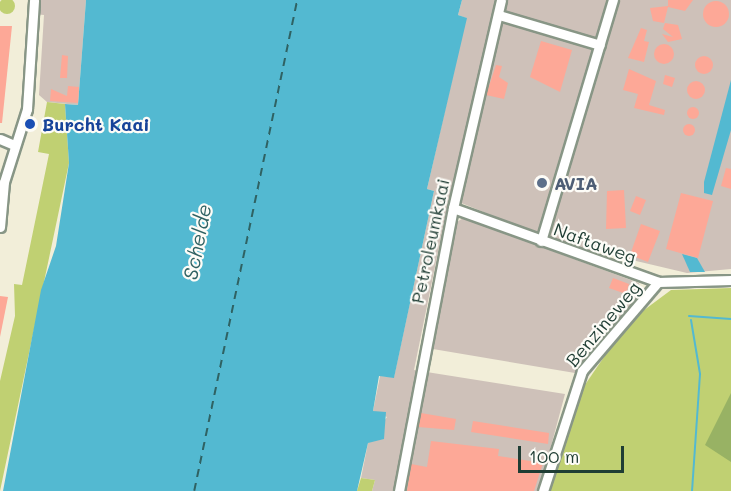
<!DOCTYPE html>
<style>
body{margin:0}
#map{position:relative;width:731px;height:491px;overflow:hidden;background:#f2eed9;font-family:Mali,sans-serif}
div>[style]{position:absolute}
.industrial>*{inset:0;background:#cec1b9}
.green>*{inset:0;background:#c0d072}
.round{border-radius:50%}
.forest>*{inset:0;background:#98b264}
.water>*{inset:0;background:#53b9d1}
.stream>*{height:2px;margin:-1px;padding:0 1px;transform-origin:1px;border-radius:1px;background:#53b9d1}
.ferry>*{height:1.5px;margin-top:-0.75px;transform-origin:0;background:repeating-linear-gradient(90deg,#2f6263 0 8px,transparent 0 14px)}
.building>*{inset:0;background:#fda897}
.roads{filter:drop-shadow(2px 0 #889686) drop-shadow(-2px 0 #889686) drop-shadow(0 2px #889686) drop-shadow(0 -2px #889686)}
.minor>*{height:9px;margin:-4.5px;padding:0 4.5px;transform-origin:4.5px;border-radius:4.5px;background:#fff}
.dots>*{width:16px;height:16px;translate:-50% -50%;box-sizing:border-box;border:3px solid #fdfcf7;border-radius:50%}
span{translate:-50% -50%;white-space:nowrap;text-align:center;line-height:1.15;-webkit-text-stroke:4.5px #fdfcf7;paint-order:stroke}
.transit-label{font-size:18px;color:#164399;font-weight:700}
.left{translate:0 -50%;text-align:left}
.service-label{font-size:18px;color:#4e5e75;font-weight:700}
.street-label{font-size:18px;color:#1f3d34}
.water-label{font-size:20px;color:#2f6263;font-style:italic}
.scale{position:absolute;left:518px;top:446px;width:106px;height:27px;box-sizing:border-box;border:3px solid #1f3d34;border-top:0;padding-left:8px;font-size:18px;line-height:21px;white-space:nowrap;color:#1f3d34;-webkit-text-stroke:4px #fdfcf7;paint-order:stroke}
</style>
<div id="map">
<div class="industrial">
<div style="clip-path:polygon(34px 0,86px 0,78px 105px,47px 102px,39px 95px,44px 15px,33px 14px)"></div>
<div style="clip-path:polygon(462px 0,731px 0,731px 269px,687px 273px,560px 243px,449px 198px,414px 370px,565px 394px,539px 491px,372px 491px,375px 480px,361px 478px,368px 443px,387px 417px,373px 411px,380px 376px,394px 377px,434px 191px,427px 189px,466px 18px,458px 15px)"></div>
<div style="clip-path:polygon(463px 218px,639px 283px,642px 294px,575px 373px,427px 348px,457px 222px)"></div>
</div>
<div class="green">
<div class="round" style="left:-1px;top:-2px;width:16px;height:16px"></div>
<div style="clip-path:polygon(47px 102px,65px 104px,69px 163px,0 491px,0 381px,15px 316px,14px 284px,22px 285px,49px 154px,38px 152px)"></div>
<div style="clip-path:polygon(731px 288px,731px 491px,548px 491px,580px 392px,628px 322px,671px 290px)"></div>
<div style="clip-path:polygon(361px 478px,375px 480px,372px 491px,357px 491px)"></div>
</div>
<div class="forest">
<div style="clip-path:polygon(731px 393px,731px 462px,705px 445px)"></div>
</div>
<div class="water">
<div style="clip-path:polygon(86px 0,462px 0,458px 15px,467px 18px,427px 189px,434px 191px,394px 378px,379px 376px,373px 411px,386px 412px,384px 439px,368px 443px,357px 491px,3px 491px,41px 290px,56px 246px,69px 163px,65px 104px,78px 105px)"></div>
<div style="clip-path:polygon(731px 80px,731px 130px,712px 195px,704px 193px,704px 182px)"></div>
<div style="clip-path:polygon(682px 254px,697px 258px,705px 272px,690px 272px)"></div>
</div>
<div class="stream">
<div style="left:689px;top:316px;width:42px;rotate:4.1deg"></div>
<div style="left:691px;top:320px;width:55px;rotate:80.5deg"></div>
<div style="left:700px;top:374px;width:117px;rotate:93.9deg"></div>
</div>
<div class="ferry">
<div style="left:194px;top:491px;width:502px;rotate:-78.15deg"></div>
</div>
<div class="building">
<div style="clip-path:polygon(668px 0,693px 0,685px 11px,668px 7px,664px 23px,653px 21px,650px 8px,668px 6px)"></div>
<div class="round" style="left:703px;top:1px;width:26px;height:26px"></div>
<div style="clip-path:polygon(665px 23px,678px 25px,682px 39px,668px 42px,662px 34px,673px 37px,663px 29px)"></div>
<div style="clip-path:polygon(0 26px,12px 26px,2px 123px,0 123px)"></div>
<div style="clip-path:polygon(641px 28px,647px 30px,644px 41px,649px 42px,644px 62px,628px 58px)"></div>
<div style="clip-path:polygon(541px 41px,572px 50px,560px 92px,530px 77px)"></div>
<div class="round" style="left:654px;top:44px;width:20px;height:20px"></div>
<div style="clip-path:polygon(62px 55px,68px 56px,67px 78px,60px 78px)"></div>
<div class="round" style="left:695px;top:56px;width:18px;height:18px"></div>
<div style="clip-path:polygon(496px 65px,502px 66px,499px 77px,508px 83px,504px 99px,486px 95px)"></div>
<div style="clip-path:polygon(629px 69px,656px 81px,649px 105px,665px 110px,664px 115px,634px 108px,638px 94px,623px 90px)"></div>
<div style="clip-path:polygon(665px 75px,675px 78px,672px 87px,663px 84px)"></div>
<div class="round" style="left:687px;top:81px;width:18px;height:18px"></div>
<div style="clip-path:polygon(68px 86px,79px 87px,78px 103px,50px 101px,51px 89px,67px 96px)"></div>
<div class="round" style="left:687px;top:107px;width:12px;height:12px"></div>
<div class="round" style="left:683px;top:124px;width:12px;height:12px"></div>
<div style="clip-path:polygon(726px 168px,731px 169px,731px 189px,721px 186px)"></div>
<div style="clip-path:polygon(624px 190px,626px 228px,606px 229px,607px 191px)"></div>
<div style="clip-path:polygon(681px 193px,713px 201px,698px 258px,666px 249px)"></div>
<div style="clip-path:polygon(636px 196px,646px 200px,640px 215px,630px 211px)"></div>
<div style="clip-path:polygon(641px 224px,660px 231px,648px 262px,630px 255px)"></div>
<div style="clip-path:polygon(613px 278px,629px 284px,626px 294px,609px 288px)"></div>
<div style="clip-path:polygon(0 296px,8px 297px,0 337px)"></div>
<div style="clip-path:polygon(421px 413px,456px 419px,454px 430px,418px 427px)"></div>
<div style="clip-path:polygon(473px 421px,549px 433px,548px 444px,471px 432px)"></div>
<div style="clip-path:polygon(431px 441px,499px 449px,498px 456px,543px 463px,534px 491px,407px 491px,411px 464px,427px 467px)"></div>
</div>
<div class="roads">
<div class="minor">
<div style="left:499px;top:15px;width:105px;rotate:16.5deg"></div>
<div style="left:0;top:139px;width:15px;rotate:23deg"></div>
<div style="left:453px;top:208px;width:218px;rotate:19.8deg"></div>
<div style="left:658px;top:282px;width:73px;rotate:-1.6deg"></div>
<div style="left:0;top:227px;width:45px;rotate:-84.9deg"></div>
<div style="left:4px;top:182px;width:77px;rotate:-72.5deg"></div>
<div style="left:27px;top:109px;width:109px;rotate:-86.3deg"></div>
<div style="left:541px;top:241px;width:252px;rotate:-73.4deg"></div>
<div style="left:399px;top:491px;width:288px;rotate:-79.2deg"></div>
<div style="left:453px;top:208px;width:213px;rotate:-77deg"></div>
<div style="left:543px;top:491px;width:126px;rotate:-72deg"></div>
<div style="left:582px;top:371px;width:117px;rotate:-49.5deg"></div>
</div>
</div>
<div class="dots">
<div style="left:30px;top:124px;background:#1a4fb4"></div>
<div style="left:542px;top:183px;background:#5c6f8a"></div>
</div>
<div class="transit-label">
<span class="left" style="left:42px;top:124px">Burcht Kaai</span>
</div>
<div class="service-label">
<span class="left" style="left:554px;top:183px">AVIA</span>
</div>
<div class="street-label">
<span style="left:430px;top:241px;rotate:-78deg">Petroleumkaai</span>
<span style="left:595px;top:243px;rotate:20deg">Naftaweg</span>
<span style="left:603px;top:324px;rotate:-50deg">Benzineweg</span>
</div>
<div class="water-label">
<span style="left:197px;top:242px;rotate:-79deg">Schelde</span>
</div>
<div class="scale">100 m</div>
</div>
